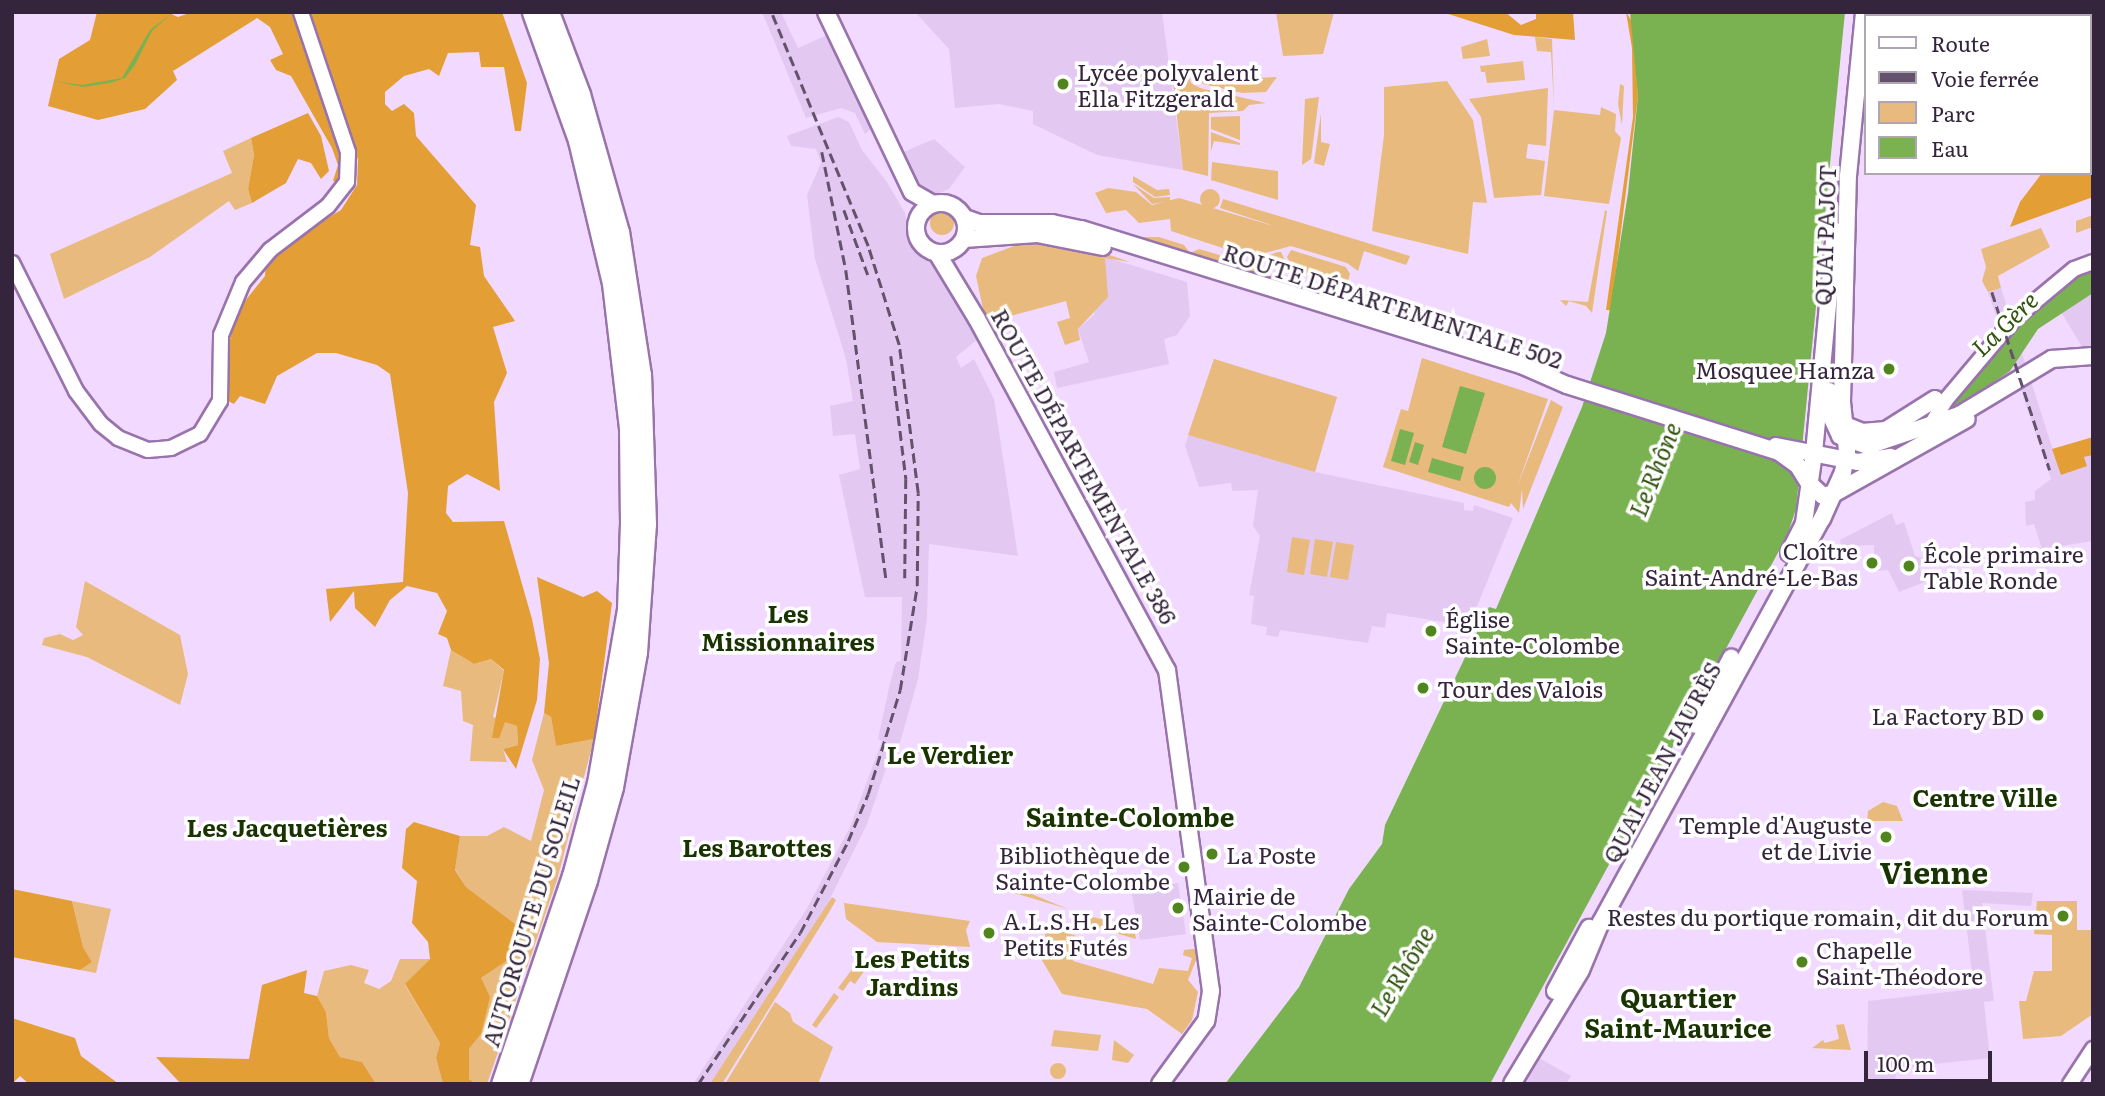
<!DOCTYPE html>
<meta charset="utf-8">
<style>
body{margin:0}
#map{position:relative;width:2105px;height:1096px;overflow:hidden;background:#f1d9ff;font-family:Literata,serif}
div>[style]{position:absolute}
.built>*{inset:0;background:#e3c9f1}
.green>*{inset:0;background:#e8ba7d}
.round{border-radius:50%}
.forest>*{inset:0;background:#e39e35}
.water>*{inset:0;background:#7bb251}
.roads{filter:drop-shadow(2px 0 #9873ac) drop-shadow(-2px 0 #9873ac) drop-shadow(0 2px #9873ac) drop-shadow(0 -2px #9873ac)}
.secondary>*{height:14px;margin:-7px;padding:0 7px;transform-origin:7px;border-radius:7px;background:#fff}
.primary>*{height:16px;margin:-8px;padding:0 8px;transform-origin:8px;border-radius:8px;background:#fff}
.primary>.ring{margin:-8px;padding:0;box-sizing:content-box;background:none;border:16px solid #fff;border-radius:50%}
.motorway>*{height:19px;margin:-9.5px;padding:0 9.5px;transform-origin:9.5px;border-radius:9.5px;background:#fff}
.rail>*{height:2.5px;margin-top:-1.25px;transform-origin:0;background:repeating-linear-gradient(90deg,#64526d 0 10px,transparent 0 15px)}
.dots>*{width:19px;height:19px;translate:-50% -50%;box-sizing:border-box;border:4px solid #fff;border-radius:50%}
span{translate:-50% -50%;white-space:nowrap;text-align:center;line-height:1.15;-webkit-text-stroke:7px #fff;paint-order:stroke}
.poi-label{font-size:23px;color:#34243c}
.left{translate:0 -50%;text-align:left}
.right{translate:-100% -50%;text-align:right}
.street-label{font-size:23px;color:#34243c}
.water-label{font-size:24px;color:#2f520d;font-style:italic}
.neighbourhood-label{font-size:24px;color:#1a3302;font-weight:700}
.quarter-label{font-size:26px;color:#1a3302;font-weight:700}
.district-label{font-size:30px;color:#1a3302;font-weight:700}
.frame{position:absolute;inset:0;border:14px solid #34243c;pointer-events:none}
.legend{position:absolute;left:1864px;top:14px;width:228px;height:161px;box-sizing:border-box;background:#fff;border:2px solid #aea7b1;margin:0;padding:9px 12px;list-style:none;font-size:21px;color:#34243c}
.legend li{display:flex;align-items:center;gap:14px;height:35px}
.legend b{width:35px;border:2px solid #aea7b1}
.scale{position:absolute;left:1864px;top:1051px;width:128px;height:32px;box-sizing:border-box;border:4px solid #34243c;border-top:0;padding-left:9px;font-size:21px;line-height:24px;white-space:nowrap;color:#34243c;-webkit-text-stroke:5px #fff;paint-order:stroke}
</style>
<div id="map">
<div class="built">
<div style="clip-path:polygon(762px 12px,781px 12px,798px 48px,827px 35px,871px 129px,865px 134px,855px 113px,841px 108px,806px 118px)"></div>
<div style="clip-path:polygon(915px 12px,1162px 12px,1183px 170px,1097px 155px,1033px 124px,1033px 111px,999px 104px,955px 108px,949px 49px)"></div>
<div style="clip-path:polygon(838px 117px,849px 122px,862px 150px,887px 182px,905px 213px,912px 247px,935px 263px,978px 339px,956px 357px,961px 368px,974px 359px,994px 399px,1018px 556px,929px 544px,927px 618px,918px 679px,899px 746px,894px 745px,867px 824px,822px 915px,710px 1084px,693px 1084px,806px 910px,850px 827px,882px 741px,878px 739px,890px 683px,896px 662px,901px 661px,902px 597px,865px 597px,839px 475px,860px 469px,855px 434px,833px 436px,830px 406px,853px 401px,846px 359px,815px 259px,807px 195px,821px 163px,816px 149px,791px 146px,787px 136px)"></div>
<div style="clip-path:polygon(934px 139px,965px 167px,949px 189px,933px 196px,919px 189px,901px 153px)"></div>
<div style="clip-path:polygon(1105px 257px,1187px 282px,1190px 316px,1177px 335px,1164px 339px,1169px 364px,1057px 388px,1054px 372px,1089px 362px,1078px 329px,1094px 315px)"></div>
<div style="clip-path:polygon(2001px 288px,2061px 475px,2086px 466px,2084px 457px,2093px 455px,2093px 541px,2042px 549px,2034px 524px,2026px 526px,2025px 502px,2035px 500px,2035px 491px,2051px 479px,1988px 292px)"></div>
<div style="clip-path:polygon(2093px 293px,2093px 347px,2082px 347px,2061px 312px)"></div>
<div style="clip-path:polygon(1214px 359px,1337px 397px,1315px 472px,1464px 503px,1464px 510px,1473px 511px,1474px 505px,1513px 518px,1469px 626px,1387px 613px,1385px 628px,1372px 626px,1368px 643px,1280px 630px,1278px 637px,1266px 635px,1267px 627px,1251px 624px,1254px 596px,1249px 595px,1260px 536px,1253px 526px,1258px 490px,1232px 491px,1231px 483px,1199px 487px,1185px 446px)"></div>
<div style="clip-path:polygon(1892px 513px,1896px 525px,1904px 522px,1915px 556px,1924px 558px,1919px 567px,1925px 582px,1899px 592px,1888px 570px,1875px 571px,1874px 545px,1841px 546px,1840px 540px)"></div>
<div style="clip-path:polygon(1178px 883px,1186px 934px,1140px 940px,1131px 889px)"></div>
<div style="clip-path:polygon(1962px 890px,2033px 893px,2031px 906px,1982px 903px,1994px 1001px,1984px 1002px,1990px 1058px,1896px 1068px,1895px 1084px,1867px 1084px,1868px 1001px,1974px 989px)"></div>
<div style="clip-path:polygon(1539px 1058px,1571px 1076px,1566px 1084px,1524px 1084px)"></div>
</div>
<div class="green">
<div style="clip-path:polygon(1276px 12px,1334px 12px,1323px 54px,1283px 56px)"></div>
<div style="clip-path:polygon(1535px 37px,1552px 39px,1554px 106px,1551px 52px,1537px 51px)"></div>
<div style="clip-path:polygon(1487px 39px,1490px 56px,1463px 59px,1461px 47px)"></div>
<div style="clip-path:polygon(1523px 61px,1525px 80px,1487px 83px,1485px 72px,1481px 72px,1480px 66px)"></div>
<div style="clip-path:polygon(1171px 64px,1186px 68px,1191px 83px,1200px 88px,1266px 103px,1249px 105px,1243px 111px,1209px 113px,1208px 176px,1183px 170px)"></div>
<div style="clip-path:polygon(1192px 70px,1221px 79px,1277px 77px,1266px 92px,1242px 93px,1203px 84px)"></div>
<div style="clip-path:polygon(1447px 81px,1473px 120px,1487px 203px,1473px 202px,1468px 254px,1372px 231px,1384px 135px,1384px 87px)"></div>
<div style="clip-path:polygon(1620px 84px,1624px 86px,1622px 125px,1618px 104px)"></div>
<div style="clip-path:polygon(1548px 88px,1546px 146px,1528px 144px,1526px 158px,1545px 161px,1541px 195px,1494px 198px,1481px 117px,1469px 99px)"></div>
<div style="clip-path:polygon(1319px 97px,1311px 159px,1302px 165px,1305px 99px)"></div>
<div style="clip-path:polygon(1601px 107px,1616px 114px,1615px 131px,1621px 138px,1609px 204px,1544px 196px,1554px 110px,1600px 115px)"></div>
<div style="clip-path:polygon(1321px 113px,1321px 142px,1330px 144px,1324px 166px,1314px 163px)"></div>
<div style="clip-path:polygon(1240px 116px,1240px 140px,1211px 129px,1211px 117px)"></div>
<div style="clip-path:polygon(1211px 132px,1240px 143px,1240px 145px,1214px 141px,1211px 151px)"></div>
<div style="clip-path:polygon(251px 138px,254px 155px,248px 189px,252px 203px,235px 210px,229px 201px,150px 257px,64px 299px,50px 254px,232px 173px,223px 151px)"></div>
<div style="clip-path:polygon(1212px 162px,1278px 171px,1278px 200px,1211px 180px)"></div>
<div style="clip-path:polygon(1133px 176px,1157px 190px,1169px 189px,1170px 195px,1155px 197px,1133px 182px)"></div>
<div style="clip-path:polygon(1133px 184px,1154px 198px,1170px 197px,1170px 201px,1152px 204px)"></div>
<div style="clip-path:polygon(1108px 188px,1136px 192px,1152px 205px,1179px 198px,1277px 227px,1220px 208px,1223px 199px,1410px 256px,1408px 261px,1406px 265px,1364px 251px,1358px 271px,1347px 263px,1291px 246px,1250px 257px,1171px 231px,1170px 219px,1139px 223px,1126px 210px,1106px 213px,1095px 193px)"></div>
<div class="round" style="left:1200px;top:189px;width:20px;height:20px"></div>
<div style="clip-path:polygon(1605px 210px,1607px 211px,1592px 313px,1586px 306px,1569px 301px,1566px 306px,1560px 300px,1588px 302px)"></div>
<div class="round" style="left:930px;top:211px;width:24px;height:24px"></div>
<div style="clip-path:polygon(2093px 215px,2093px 227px,2076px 233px,2076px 221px)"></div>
<div style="clip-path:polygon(1100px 227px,1139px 237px,1159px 237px,1184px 245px,1190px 253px,1199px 249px,1223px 256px,1227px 264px,1237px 261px,1262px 269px,1267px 277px,1277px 273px,1292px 278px,1301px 293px,1342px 302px,1329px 304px,1109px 235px)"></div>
<div style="clip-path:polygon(2041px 228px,2050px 247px,1998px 276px,2001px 288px,1988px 292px,1982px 281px,1986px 267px,1981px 249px)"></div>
<div style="clip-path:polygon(1030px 240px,1089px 248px,1130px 262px,1105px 258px,1108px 297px,1078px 329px,1080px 340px,1065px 345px,1057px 322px,1070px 318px,1066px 301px,1003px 318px,1002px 325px,994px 315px,985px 318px,976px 276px,982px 258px)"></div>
<div style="clip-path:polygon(1291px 250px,1346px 267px,1350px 274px,1344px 295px,1329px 281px,1295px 271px,1287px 257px)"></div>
<div style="clip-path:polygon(1281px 252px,1289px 269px,1258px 259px,1278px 252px)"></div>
<div style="clip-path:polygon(1422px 358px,1548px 399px,1517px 487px,1551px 400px,1563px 407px,1523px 509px,1522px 489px,1519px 513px,1511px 503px,1509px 507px,1383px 467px,1401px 409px,1408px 411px)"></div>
<div style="clip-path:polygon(1214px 359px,1337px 397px,1315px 472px,1188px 435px)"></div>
<div style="clip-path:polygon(1292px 537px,1310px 540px,1304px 575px,1287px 572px)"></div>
<div style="clip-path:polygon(1315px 539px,1333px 542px,1327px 577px,1310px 574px)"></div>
<div style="clip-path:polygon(1336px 542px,1354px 545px,1348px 580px,1330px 577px)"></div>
<div style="clip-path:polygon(85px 581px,180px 635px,188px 674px,180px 705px,87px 657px,42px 645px,44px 638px,60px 634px,73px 640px,83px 635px,76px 627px)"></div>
<div style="clip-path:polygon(451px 650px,474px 664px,491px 659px,504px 671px,493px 717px,517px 726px,518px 745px,503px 749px,507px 762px,470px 761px,473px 725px,463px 721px,461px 691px,443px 686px)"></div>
<div style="clip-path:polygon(544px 713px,551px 717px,556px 746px,594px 739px,557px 880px,487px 1084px,476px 1084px,469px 1079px,469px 1049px,481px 1034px,481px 978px,517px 954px,514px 923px,466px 887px,455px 869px,460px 836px,487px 836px,504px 827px,531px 841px,544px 790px,532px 760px)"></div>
<div style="clip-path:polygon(1883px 802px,1897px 806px,1903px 821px,1867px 821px,1868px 811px)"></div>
<div style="clip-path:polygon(1006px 883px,1053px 903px,1068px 909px,1004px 890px)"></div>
<div style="clip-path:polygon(832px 897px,836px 900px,828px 914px,722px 1084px,710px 1084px)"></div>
<div style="clip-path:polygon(72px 901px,111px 909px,96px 973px,80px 970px,92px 962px,83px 947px)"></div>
<div style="clip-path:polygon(2037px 901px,2077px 901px,2077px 930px,2093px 930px,2093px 1014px,2061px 1036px,2023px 1039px,2019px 1001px,2026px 1001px,2034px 971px,2052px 971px,2052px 935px,2034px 934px)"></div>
<div style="clip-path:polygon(844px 903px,970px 921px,966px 930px,970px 947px,877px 942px,846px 919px)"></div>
<div style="clip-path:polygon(1080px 914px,1134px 927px,1136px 939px,1084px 924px)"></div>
<div style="clip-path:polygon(1047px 927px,1080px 937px,1073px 961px,1153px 984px,1159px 968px,1188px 971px,1192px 958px,1183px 955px,1184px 950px,1201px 948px,1188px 980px,1198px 992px,1192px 1020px,1182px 1034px,1147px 1009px,1062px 994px,1040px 957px)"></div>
<div style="clip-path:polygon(400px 959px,430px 959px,405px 985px,440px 1043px,436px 1058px,443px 1084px,376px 1084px,362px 1062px,340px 1057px,329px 1038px,326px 1012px,317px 996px,324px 971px,351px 965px,369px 970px,364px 983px,379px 989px,391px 981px)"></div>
<div style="clip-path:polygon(859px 960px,872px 960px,855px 984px,850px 981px,843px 991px,838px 988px)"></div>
<div style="clip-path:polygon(834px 993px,839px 997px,816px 1028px,812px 1025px)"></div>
<div style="clip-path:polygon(775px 1002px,790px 1013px,793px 1022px,833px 1047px,818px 1084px,725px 1084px)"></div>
<div style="clip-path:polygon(1844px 1024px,1851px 1050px,1812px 1048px,1823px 1040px,1825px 1043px,1839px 1039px,1836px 1025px)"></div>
<div style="clip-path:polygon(1054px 1030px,1101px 1035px,1098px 1051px,1051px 1046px)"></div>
<div style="clip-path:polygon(1114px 1040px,1134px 1055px,1128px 1063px,1112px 1060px)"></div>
<div class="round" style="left:1050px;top:1063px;width:16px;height:16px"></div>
</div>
<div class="forest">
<div style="clip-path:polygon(97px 12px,167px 12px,178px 17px,192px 12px,295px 12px,340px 142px,344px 168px,338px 182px,333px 181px,338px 165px,332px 148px,291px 76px,276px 70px,270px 60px,283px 54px,270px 27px,257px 18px,173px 71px,177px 80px,145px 109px,98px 120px,48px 106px,59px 59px,90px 40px)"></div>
<div style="clip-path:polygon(309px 12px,502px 12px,527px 83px,521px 131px,515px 131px,504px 67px,481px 67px,479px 52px,448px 53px,439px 76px,429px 69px,404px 76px,385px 92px,385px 104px,392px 111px,404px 104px,414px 113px,416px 136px,476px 205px,470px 245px,480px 247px,484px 276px,515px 321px,493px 327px,507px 373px,494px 402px,500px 491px,467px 474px,448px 486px,446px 513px,453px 522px,504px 521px,532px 619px,540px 659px,537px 700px,516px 769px,503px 749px,518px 745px,517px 726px,505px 722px,499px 738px,492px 738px,504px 670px,491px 659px,474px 664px,451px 650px,447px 638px,438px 634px,447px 611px,437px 593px,407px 586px,390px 600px,375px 627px,355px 608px,354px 591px,330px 622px,326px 589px,403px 582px,408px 493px,390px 374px,377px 365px,336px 353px,317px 353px,277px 376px,265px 404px,240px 396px,234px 404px,228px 401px,228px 348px,237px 311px,265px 276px,266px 263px,291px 240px,341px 210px,357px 185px,358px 160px)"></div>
<div style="clip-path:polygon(1442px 12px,1505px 12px,1521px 25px,1536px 19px,1536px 12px,1573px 12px,1575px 40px,1514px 35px)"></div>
<div style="clip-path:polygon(1626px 12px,1633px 23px,1638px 96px,1611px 310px,1606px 310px,1633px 117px,1632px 48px)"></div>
<div style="clip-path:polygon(1924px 12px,1990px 12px,1925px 16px)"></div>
<div style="clip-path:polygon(308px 113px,321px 136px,329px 171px,321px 179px,311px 163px,298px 159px,286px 183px,252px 203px,248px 189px,254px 155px,251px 138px)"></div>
<div style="clip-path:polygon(2093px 145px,2093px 197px,2010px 227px,2020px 202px,2042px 173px,2089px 173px)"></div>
<div style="clip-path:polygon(2093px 437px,2093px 455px,2084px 457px,2087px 466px,2061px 475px,2052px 449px)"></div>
<div style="clip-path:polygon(537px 577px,583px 597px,597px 591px,612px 603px,594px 739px,556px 746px,551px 717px,544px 713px,549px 663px)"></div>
<div style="clip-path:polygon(414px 822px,460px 836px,455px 870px,466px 887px,514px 923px,522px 938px,517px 954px,481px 978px,490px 997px,481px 1034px,469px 1049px,469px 1079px,476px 1084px,443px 1084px,436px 1058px,440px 1043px,405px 984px,430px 959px,428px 942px,412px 923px,417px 881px,402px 868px,406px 829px)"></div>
<div style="clip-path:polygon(12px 889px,72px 901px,83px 947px,92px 962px,80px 970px,12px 957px)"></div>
<div style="clip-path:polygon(307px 970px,304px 993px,317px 996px,326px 1012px,329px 1038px,340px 1057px,362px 1062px,376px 1084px,181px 1084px,156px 1057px,249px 1059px,262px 985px)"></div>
<div style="clip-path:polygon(12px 1018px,75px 1038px,81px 1056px,119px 1084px,29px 1084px,20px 1076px,12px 1084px)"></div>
</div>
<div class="water">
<div style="clip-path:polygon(1630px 12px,1845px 12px,1796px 509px,1787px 536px,1490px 1084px,1225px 1084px,1299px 987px,1349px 889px,1382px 844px,1385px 825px,1489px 607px,1496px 609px,1582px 407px,1606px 333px,1628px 193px,1638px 96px)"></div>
<div style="clip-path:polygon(171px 14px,152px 31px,135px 65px,125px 78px,110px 83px,83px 87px,53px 81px,82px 85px,122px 78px,150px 30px)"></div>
<div style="clip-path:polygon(2093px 266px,2093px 293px,2038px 329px,2010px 371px,1954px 409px,1949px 403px,2038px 303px)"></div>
<div style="clip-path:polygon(1460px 386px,1485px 393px,1466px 454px,1442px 447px)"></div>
<div style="clip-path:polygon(1400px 429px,1414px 433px,1405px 465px,1391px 461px)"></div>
<div style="clip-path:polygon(1415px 442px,1424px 445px,1418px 465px,1409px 462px)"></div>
<div style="clip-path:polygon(1432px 458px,1464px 467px,1460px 481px,1428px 472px)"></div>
<div class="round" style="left:1474px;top:467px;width:22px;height:22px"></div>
</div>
<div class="roads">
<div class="secondary">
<div style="left:12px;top:263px;width:143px;rotate:63.4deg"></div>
<div style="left:76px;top:391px;width:41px;rotate:52.9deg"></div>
<div style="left:101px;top:424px;width:22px;rotate:39deg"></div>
<div style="left:118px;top:438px;width:32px;rotate:22deg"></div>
<div style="left:148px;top:450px;width:23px;rotate:-5deg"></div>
<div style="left:171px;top:448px;width:32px;rotate:-26deg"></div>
<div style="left:200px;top:434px;width:39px;rotate:-59deg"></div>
<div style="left:220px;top:401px;width:66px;rotate:-89.1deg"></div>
<div style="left:221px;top:335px;width:57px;rotate:-67.5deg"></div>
<div style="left:243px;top:282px;width:42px;rotate:-49.8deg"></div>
<div style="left:270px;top:250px;width:73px;rotate:-37.2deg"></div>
<div style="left:328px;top:206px;width:31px;rotate:-52deg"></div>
<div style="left:347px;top:182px;width:30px;rotate:-88deg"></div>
<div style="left:348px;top:152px;width:148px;rotate:-108.6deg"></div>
<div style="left:1932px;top:423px;width:26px;rotate:-59deg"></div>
<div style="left:1945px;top:401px;width:107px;rotate:-49.9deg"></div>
<div style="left:2014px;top:319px;width:78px;rotate:-39.8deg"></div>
<div style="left:2074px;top:269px;width:20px;rotate:-20deg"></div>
<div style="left:2070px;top:1084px;width:42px;rotate:-56.7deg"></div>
</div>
<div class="primary">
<div style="left:826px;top:12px;width:199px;rotate:64.5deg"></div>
<div style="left:912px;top:192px;width:24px;rotate:30deg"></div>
<div class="ring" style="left:916px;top:203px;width:34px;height:34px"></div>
<div style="left:965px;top:218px;width:15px;rotate:20deg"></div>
<div style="left:979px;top:223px;width:73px"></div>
<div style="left:1052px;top:223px;width:30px;rotate:12deg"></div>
<div style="left:1081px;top:229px;width:463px;rotate:17.2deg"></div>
<div style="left:1523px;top:366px;width:48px;rotate:23.4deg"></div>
<div style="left:1567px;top:385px;width:222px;rotate:17.5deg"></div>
<div style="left:1779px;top:452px;width:24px;rotate:36deg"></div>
<div style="left:1798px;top:466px;width:22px;rotate:58deg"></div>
<div style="left:964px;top:239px;width:73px;rotate:-3.9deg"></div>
<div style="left:1037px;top:234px;width:67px;rotate:11.1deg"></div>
<div style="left:937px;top:253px;width:77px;rotate:58.8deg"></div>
<div style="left:977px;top:319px;width:399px;rotate:61.6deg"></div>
<div style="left:1167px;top:670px;width:324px;rotate:82.2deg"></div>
<div style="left:1211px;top:991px;width:30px;rotate:99deg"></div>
<div style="left:1206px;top:1021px;width:78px;rotate:126.1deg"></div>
<div style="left:1829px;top:391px;width:21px;rotate:90deg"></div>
<div style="left:1829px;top:412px;width:26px;rotate:65deg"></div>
<div style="left:1840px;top:436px;width:30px;rotate:20deg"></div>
<div style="left:1868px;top:446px;width:96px;rotate:-18.8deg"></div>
<div style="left:1959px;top:415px;width:109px;rotate:-31.1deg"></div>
<div style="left:2052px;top:359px;width:41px;rotate:-4.2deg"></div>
<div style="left:1845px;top:425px;width:18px;rotate:22deg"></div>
<div style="left:1862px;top:432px;width:24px;rotate:-5deg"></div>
<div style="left:1886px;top:430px;width:58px;rotate:-32.3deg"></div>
<div style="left:1776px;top:446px;width:84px;rotate:11deg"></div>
<div style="left:1858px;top:462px;width:33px;rotate:-9deg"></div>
<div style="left:1809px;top:483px;width:19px;rotate:43deg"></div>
<div style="left:1823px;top:496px;width:12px;rotate:-14deg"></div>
<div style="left:1835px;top:493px;width:151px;rotate:-29.3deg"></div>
<div style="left:1789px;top:553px;width:34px;rotate:-63deg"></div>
<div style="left:1804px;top:523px;width:71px;rotate:-81.9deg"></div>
<div style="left:1814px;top:453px;width:223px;rotate:-84.6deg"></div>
<div style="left:1696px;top:725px;width:76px;rotate:-62.4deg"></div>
<div style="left:1555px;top:991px;width:72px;rotate:-61.6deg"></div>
<div style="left:1512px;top:1084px;width:133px;rotate:-58.8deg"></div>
<div style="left:1581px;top:970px;width:52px;rotate:-67.4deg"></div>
<div style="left:1601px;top:922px;width:460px;rotate:-61.3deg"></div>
<div style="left:1822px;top:519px;width:51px;rotate:-65.9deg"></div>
<div style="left:1843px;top:472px;width:21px;rotate:-79deg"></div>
<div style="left:1847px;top:451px;width:49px;rotate:-95.8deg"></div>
<div style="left:1842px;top:402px;width:226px;rotate:-88.5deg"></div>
<div style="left:1848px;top:176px;width:165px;rotate:-84.4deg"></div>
</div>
<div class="motorway">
<div style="left:501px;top:1084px;width:220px;rotate:-71.2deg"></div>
<div style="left:572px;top:876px;width:96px;rotate:-75deg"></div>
<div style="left:597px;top:783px;width:177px;rotate:-80.2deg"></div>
<div style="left:627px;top:609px;width:85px;rotate:-88deg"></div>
<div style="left:630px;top:524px;width:96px;rotate:-90.6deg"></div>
<div style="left:629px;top:428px;width:146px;rotate:-96.7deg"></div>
<div style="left:612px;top:283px;width:147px;rotate:-103.4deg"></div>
<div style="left:578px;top:140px;width:136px;rotate:-109.8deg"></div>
<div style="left:518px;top:1084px;width:215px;rotate:-71.3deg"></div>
<div style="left:587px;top:880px;width:97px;rotate:-74.4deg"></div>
<div style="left:613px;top:787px;width:137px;rotate:-79.9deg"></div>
<div style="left:637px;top:652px;width:128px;rotate:-86deg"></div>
<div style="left:646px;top:524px;width:149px;rotate:-91.9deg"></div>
<div style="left:641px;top:375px;width:145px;rotate:-98.7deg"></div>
<div style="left:619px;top:232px;width:143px;rotate:-105.8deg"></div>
<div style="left:580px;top:94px;width:88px;rotate:-110.7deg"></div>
</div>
</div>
<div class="rail">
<div style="left:1914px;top:12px;width:4px;rotate:76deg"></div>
<div style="left:822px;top:152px;width:120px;rotate:78.5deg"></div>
<div style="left:846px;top:270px;width:311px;rotate:82.6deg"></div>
<div style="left:844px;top:210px;width:69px;rotate:69.7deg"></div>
<div style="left:1992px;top:292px;width:187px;rotate:72deg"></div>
<div style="left:891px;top:356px;width:124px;rotate:83deg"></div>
<div style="left:906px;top:479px;width:99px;rotate:90.6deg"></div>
<div style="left:698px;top:1084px;width:182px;rotate:-56deg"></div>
<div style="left:800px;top:933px;width:104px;rotate:-62.4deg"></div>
<div style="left:848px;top:841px;width:51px;rotate:-66.9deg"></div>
<div style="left:868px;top:794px;width:109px;rotate:-72.9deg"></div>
<div style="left:900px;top:690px;width:105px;rotate:-80.7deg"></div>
<div style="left:917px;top:586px;width:93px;rotate:-89.4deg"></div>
<div style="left:918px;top:493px;width:149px;rotate:-97.3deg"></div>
<div style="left:899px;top:345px;width:104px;rotate:-107.4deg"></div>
<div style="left:868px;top:246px;width:253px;rotate:-112.5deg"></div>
</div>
<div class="dots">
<div style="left:1063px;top:84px;background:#50851d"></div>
<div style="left:1889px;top:369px;background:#50851d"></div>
<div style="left:1872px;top:563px;background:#50851d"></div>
<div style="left:1909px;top:566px;background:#50851d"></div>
<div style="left:1431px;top:631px;background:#50851d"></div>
<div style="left:1423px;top:688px;background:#50851d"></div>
<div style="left:2038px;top:715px;background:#50851d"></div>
<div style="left:1886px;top:837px;background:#50851d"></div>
<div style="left:1212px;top:854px;background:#50851d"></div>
<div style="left:1184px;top:867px;background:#50851d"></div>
<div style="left:1178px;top:908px;background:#50851d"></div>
<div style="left:2063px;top:916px;background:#50851d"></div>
<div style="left:989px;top:933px;background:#50851d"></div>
<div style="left:1802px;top:962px;background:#50851d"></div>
</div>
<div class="poi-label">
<span class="left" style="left:1077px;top:84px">Lycée polyvalent<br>Ella Fitzgerald</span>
<span class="right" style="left:1875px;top:369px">Mosquee Hamza</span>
<span class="right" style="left:1858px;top:563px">Cloître<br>Saint-André-Le-Bas</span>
<span class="left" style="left:1923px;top:566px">École primaire<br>Table Ronde</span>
<span class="left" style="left:1445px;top:631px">Église<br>Sainte-Colombe</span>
<span class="left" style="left:1437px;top:688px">Tour des Valois</span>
<span class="right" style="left:2024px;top:715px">La Factory BD</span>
<span class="right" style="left:1872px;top:837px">Temple d'Auguste<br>et de Livie</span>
<span class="right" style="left:1170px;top:867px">Bibliothèque de<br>Sainte-Colombe</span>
<span class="left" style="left:1226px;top:854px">La Poste</span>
<span class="left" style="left:1192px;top:908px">Mairie de<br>Sainte-Colombe</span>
<span class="right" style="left:2049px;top:916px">Restes du portique romain, dit du Forum</span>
<span class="left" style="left:1003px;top:933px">A.L.S.H. Les<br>Petits Futés</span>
<span class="left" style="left:1816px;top:962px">Chapelle<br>Saint-Théodore</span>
</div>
<div class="street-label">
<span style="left:1824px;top:235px;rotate:-88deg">QUAI PAJOT</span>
<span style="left:1393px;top:305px;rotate:18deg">ROUTE DÉPARTEMENTALE 502</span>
<span style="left:1085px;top:466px;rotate:61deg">ROUTE DÉPARTEMENTALE 386</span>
<span style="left:1661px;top:762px;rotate:-62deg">QUAI JEAN JAURÈS</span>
<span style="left:530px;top:911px;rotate:-73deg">AUTOROUTE DU SOLEIL</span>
</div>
<div class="water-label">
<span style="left:2004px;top:323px;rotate:-44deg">La Gère</span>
<span style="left:1654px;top:469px;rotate:-68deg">Le Rhône</span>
<span style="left:1401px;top:971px;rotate:-59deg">Le Rhône</span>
</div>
<div class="neighbourhood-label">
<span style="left:788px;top:627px">Les<br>Missionnaires</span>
<span style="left:950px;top:754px">Le Verdier</span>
<span style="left:1985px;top:797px">Centre Ville</span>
<span style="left:287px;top:827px">Les Jacquetières</span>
<span style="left:757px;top:847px">Les Barottes</span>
<span style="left:912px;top:972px">Les Petits<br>Jardins</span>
</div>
<div class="quarter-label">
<span style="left:1130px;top:816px">Sainte-Colombe</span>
<span style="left:1678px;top:1012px">Quartier<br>Saint-Maurice</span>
</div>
<div class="district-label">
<span style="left:1934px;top:871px">Vienne</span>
</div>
<div class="frame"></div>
<ul class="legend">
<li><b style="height:9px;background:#fff"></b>Route</li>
<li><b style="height:9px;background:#64526d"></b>Voie ferrée</li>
<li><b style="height:19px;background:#e8ba7d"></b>Parc</li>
<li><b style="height:19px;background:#7bb251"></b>Eau</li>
</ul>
<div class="scale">100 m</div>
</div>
